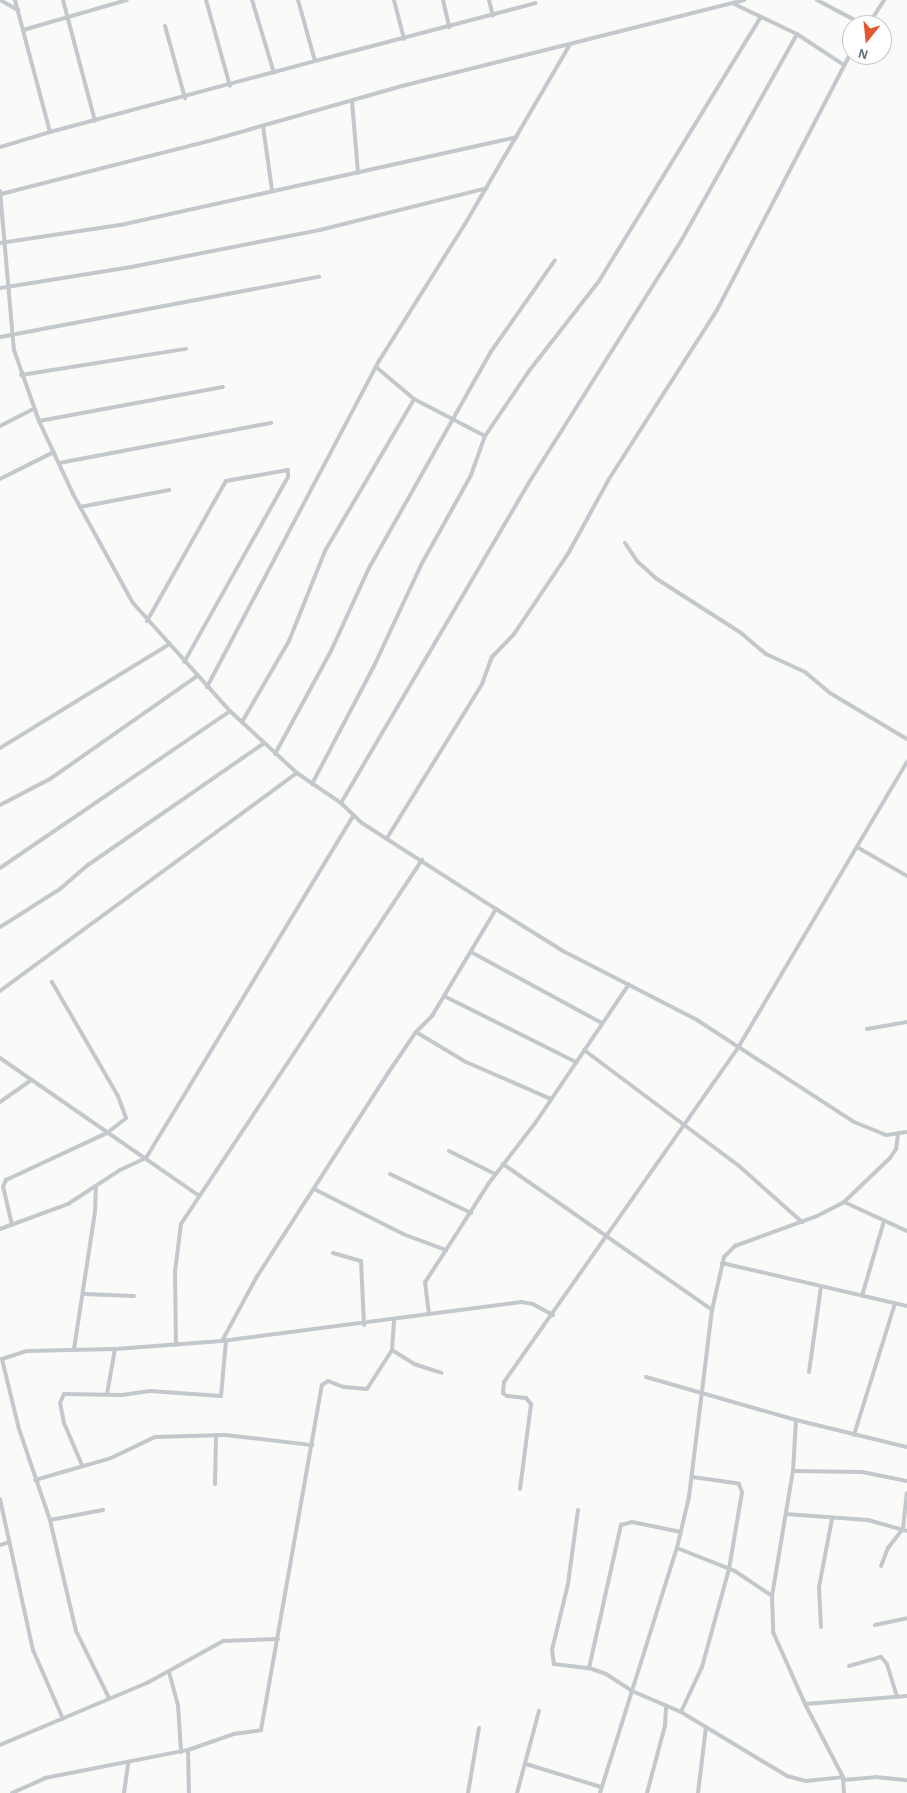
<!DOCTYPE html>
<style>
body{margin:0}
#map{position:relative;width:907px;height:1793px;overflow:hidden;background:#fafaf8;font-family:"Alegreya Sans",sans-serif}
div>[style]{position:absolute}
.minor>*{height:4px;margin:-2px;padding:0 2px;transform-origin:2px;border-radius:2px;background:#c3c8cc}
span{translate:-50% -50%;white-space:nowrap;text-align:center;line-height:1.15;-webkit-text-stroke:5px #fff;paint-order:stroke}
.north{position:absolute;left:842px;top:15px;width:50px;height:50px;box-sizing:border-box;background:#fff;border:1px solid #c1c8cd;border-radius:50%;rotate:196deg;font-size:14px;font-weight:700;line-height:20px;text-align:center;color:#657683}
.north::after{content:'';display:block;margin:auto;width:18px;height:22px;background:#e4572e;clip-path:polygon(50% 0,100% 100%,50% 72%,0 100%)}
</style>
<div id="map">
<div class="minor">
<div style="left:0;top:0;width:21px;rotate:29deg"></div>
<div style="left:63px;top:0;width:125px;rotate:75.2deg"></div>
<div style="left:206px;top:0;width:89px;rotate:74.4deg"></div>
<div style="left:252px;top:0;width:76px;rotate:73.2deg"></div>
<div style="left:298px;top:0;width:63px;rotate:74.4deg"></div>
<div style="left:315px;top:61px;width:228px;rotate:-14.7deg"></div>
<div style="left:394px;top:0;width:40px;rotate:75.6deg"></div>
<div style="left:443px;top:0;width:28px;rotate:77deg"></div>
<div style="left:489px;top:0;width:16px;rotate:76deg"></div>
<div style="left:817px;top:0;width:53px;rotate:28deg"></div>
<div style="left:732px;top:3px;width:72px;rotate:25.5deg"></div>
<div style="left:797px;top:34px;width:56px;rotate:33.4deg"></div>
<div style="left:868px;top:25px;width:30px;rotate:-57deg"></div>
<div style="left:165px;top:26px;width:75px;rotate:74.5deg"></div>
<div style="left:23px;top:30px;width:108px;rotate:-16.1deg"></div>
<div style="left:352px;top:101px;width:72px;rotate:85.2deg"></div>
<div style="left:263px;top:126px;width:65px;rotate:82deg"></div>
<div style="left:50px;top:132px;width:274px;rotate:-15deg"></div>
<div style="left:0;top:147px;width:52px;rotate:-16.7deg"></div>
<div style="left:50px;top:132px;width:137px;rotate:-104.9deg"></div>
<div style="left:0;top:191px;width:160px;rotate:85deg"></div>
<div style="left:14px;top:350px;width:75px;rotate:70.6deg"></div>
<div style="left:39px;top:421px;width:81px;rotate:65deg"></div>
<div style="left:73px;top:494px;width:124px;rotate:61.2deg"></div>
<div style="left:133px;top:603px;width:145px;rotate:48.1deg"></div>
<div style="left:230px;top:711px;width:91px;rotate:42.8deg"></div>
<div style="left:297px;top:773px;width:53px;rotate:34.3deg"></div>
<div style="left:341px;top:803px;width:29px;rotate:44deg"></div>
<div style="left:362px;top:823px;width:159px;rotate:32.7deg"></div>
<div style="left:496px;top:909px;width:79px;rotate:32.1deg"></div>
<div style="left:563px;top:951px;width:151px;rotate:27.2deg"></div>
<div style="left:697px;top:1020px;width:187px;rotate:33deg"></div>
<div style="left:854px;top:1122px;width:35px;rotate:22deg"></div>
<div style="left:887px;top:1135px;width:20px;rotate:-9deg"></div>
<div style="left:1px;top:194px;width:222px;rotate:-14.3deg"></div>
<div style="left:216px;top:139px;width:189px;rotate:-15.9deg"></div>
<div style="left:398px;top:87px;width:357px;rotate:-14.1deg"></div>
<div style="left:0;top:243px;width:126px;rotate:-8.6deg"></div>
<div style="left:125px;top:224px;width:401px;rotate:-12.5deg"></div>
<div style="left:0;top:288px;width:133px;rotate:-9.1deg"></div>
<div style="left:131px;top:267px;width:193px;rotate:-11.1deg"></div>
<div style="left:320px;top:230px;width:172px;rotate:-14.1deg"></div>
<div style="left:0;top:337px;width:325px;rotate:-10.7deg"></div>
<div style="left:21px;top:375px;width:167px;rotate:-9deg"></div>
<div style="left:39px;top:421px;width:187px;rotate:-10.5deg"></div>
<div style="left:0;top:426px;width:38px;rotate:-27deg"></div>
<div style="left:485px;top:436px;width:78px;rotate:-55.9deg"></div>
<div style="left:529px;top:371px;width:114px;rotate:-52.1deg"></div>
<div style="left:599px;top:281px;width:308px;rotate:-58.5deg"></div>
<div style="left:59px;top:463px;width:216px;rotate:-10.7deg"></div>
<div style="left:0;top:479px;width:60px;rotate:-26.6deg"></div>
<div style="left:80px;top:507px;width:91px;rotate:-10.8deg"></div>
<div style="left:625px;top:543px;width:23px;rotate:56deg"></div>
<div style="left:638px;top:562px;width:25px;rotate:42deg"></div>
<div style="left:657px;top:579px;width:100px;rotate:32.7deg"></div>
<div style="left:741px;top:633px;width:33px;rotate:40deg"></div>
<div style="left:766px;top:654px;width:43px;rotate:24.8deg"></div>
<div style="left:805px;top:672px;width:33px;rotate:40deg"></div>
<div style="left:830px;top:693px;width:90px;rotate:30.9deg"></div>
<div style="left:147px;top:621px;width:161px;rotate:-60.6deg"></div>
<div style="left:226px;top:481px;width:63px;rotate:-10.1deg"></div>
<div style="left:288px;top:470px;width:7px;rotate:90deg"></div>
<div style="left:288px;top:477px;width:212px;rotate:119.3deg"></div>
<div style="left:207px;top:687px;width:369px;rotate:-62.2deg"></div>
<div style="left:379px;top:361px;width:162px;rotate:-57.9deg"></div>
<div style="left:465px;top:224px;width:206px;rotate:-59.7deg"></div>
<div style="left:242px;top:722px;width:94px;rotate:-59.9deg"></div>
<div style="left:289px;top:641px;width:97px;rotate:-68.2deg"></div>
<div style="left:325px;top:551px;width:176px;rotate:-59.6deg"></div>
<div style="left:414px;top:399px;width:50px;rotate:-139.9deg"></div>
<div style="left:0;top:748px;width:197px;rotate:-31.5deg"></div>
<div style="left:275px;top:754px;width:117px;rotate:-61.5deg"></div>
<div style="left:331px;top:651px;width:91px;rotate:-65.4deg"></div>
<div style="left:369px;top:568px;width:247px;rotate:-60.6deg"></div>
<div style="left:490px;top:353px;width:113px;rotate:-55deg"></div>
<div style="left:312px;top:784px;width:133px;rotate:-62.3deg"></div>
<div style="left:374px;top:666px;width:111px;rotate:-65deg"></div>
<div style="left:421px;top:565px;width:103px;rotate:-60.9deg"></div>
<div style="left:471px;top:475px;width:41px;rotate:-70.3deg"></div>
<div style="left:485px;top:436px;width:80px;rotate:-152.5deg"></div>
<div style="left:341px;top:803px;width:370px;rotate:-59.6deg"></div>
<div style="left:528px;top:484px;width:287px;rotate:-57.8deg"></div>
<div style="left:681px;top:241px;width:237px;rotate:-60.7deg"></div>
<div style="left:0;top:805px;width:56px;rotate:-27.5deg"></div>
<div style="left:50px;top:779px;width:179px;rotate:-35deg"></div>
<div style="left:387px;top:838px;width:181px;rotate:-58.3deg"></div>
<div style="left:482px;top:684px;width:29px;rotate:-70deg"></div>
<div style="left:492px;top:657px;width:32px;rotate:-46deg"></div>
<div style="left:514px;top:634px;width:99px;rotate:-56.1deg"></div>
<div style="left:569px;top:552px;width:83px;rotate:-61.3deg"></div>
<div style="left:609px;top:479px;width:201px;rotate:-57.4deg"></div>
<div style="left:717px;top:310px;width:292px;rotate:-62.5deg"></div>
<div style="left:857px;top:847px;width:58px;rotate:30.1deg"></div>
<div style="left:0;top:868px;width:278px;rotate:-34.3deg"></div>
<div style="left:0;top:927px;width:71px;rotate:-32.3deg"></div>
<div style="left:60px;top:889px;width:37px;rotate:-41deg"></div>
<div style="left:88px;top:865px;width:213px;rotate:-34.7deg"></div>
<div style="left:471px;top:952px;width:149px;rotate:28.5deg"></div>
<div style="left:0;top:991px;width:368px;rotate:-36.3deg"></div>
<div style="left:444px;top:996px;width:148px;rotate:26.6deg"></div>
<div style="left:867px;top:1029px;width:41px;rotate:-9.9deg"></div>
<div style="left:416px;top:1032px;width:58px;rotate:31deg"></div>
<div style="left:466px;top:1062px;width:93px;rotate:23.5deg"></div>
<div style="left:584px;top:1050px;width:192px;rotate:36.8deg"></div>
<div style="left:738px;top:1165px;width:86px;rotate:41.7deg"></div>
<div style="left:0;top:1058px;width:241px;rotate:34.7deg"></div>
<div style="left:0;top:1102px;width:38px;rotate:-35deg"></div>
<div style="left:449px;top:1151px;width:51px;rotate:26.6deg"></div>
<div style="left:503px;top:1164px;width:255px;rotate:34.9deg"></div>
<div style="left:390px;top:1174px;width:90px;rotate:25.7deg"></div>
<div style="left:314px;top:1189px;width:100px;rotate:26.8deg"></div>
<div style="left:403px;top:1234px;width:46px;rotate:20.4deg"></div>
<div style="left:446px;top:1250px;width:38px;rotate:123deg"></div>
<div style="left:425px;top:1282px;width:32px;rotate:83deg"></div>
<div style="left:844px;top:1202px;width:69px;rotate:24.7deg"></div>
<div style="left:12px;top:1225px;width:39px;rotate:-103deg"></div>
<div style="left:3px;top:1187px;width:8px;rotate:-67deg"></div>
<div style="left:6px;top:1180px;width:111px;rotate:-25deg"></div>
<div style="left:107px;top:1133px;width:24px;rotate:-38deg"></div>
<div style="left:126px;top:1118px;width:23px;rotate:-110deg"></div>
<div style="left:118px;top:1096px;width:132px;rotate:-120.1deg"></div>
<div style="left:0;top:1229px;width:72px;rotate:-20.2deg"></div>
<div style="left:68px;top:1204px;width:62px;rotate:-33.2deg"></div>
<div style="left:120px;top:1170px;width:29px;rotate:-25deg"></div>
<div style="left:146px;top:1158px;width:400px;rotate:-58.8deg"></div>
<div style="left:446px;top:1250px;width:80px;rotate:-57.3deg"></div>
<div style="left:489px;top:1183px;width:77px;rotate:-52.4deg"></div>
<div style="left:536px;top:1122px;width:166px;rotate:-56deg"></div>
<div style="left:333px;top:1253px;width:29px;rotate:16deg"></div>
<div style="left:361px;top:1261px;width:64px;rotate:87.3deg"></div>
<div style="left:722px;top:1263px;width:190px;rotate:13.1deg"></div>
<div style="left:84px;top:1294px;width:50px;rotate:2.3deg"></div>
<div style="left:862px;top:1296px;width:78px;rotate:-73.7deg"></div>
<div style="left:222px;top:1341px;width:302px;rotate:-7.4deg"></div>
<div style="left:521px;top:1302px;width:12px;rotate:9deg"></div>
<div style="left:533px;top:1304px;width:23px;rotate:29deg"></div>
<div style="left:176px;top:1345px;width:73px;rotate:-90.8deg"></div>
<div style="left:175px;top:1272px;width:48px;rotate:-82.9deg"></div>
<div style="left:181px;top:1224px;width:437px;rotate:-56.5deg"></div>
<div style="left:74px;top:1349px;width:139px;rotate:-81.3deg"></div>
<div style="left:95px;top:1212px;width:26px;rotate:-88deg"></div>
<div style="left:392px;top:1350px;width:26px;rotate:32deg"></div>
<div style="left:414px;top:1364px;width:29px;rotate:18deg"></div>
<div style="left:809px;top:1372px;width:86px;rotate:-82deg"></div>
<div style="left:646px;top:1377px;width:156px;rotate:16deg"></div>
<div style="left:796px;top:1420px;width:114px;rotate:13.7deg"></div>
<div style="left:107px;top:1394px;width:46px;rotate:-79.9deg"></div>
<div style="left:854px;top:1435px;width:138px;rotate:-72.7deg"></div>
<div style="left:82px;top:1465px;width:46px;rotate:-113.2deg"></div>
<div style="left:64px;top:1423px;width:20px;rotate:-101deg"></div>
<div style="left:60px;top:1403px;width:10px;rotate:-66deg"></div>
<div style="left:64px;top:1394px;width:58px;rotate:1deg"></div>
<div style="left:122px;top:1395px;width:28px;rotate:-8deg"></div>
<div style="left:150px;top:1391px;width:71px;rotate:4deg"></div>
<div style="left:221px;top:1396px;width:55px;rotate:-84.8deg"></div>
<div style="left:793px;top:1471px;width:69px;rotate:0.8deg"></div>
<div style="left:862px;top:1472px;width:46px;rotate:11.3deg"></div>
<div style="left:35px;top:1480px;width:79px;rotate:-16.1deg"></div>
<div style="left:111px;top:1458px;width:49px;rotate:-25.5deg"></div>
<div style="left:155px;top:1437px;width:70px;rotate:-1.6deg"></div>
<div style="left:225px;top:1435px;width:88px;rotate:6.6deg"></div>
<div style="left:215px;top:1484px;width:48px;rotate:-88.8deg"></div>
<div style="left:520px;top:1489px;width:86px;rotate:-82.6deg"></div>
<div style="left:531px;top:1404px;width:8px;rotate:-130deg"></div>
<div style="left:526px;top:1398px;width:19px;rotate:-174deg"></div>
<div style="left:507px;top:1396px;width:5px;rotate:-143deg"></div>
<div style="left:503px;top:1393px;width:11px;rotate:-85deg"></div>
<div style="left:504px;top:1382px;width:410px;rotate:-55deg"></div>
<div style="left:739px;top:1046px;width:330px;rotate:-59.4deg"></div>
<div style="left:0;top:1499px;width:155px;rotate:77.7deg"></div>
<div style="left:33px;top:1650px;width:75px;rotate:66.5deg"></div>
<div style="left:578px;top:1510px;width:75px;rotate:97.7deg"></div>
<div style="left:568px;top:1584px;width:68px;rotate:103.6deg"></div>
<div style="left:552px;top:1650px;width:14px;rotate:82deg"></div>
<div style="left:554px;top:1664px;width:35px;rotate:7deg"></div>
<div style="left:589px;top:1668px;width:18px;rotate:19deg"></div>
<div style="left:606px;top:1674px;width:31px;rotate:33deg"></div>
<div style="left:632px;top:1691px;width:53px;rotate:23.2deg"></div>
<div style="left:681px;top:1712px;width:124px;rotate:31.1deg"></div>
<div style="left:787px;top:1776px;width:20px;rotate:15deg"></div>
<div style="left:806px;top:1781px;width:37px;rotate:-6deg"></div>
<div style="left:786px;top:1514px;width:82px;rotate:4.2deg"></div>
<div style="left:868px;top:1520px;width:41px;rotate:15.8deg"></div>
<div style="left:50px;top:1520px;width:54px;rotate:-10.7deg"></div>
<div style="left:0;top:1545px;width:10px;rotate:-17deg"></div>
<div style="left:677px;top:1548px;width:52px;rotate:-76.8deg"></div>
<div style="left:689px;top:1497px;width:188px;rotate:-83deg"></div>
<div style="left:712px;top:1310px;width:54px;rotate:-77.2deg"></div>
<div style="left:724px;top:1257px;width:16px;rotate:-45deg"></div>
<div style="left:735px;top:1246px;width:87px;rotate:-20.1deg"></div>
<div style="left:817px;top:1216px;width:30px;rotate:-27deg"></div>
<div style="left:844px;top:1202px;width:64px;rotate:-43.7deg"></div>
<div style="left:890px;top:1158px;width:11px;rotate:-56deg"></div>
<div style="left:896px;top:1149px;width:15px;rotate:-82deg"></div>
<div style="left:881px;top:1566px;width:19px;rotate:-69deg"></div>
<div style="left:888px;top:1548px;width:24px;rotate:-52deg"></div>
<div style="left:903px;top:1529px;width:36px;rotate:-84deg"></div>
<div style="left:772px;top:1596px;width:127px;rotate:-80.5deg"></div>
<div style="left:793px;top:1471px;width:51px;rotate:-86.6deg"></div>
<div style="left:875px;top:1625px;width:33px;rotate:-12deg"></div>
<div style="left:821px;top:1627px;width:40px;rotate:-92.9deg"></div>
<div style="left:819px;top:1587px;width:69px;rotate:-79.2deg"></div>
<div style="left:849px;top:1666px;width:33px;rotate:-16deg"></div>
<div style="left:881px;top:1657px;width:9px;rotate:49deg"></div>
<div style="left:887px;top:1664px;width:34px;rotate:73deg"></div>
<div style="left:589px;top:1668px;width:147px;rotate:-77.4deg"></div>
<div style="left:621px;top:1525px;width:11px;rotate:-15deg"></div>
<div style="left:632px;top:1522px;width:50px;rotate:11.5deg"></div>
<div style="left:169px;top:1672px;width:34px;rotate:75deg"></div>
<div style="left:178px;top:1705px;width:47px;rotate:86.3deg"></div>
<div style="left:109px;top:1698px;width:75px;rotate:-116.2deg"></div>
<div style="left:76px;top:1631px;width:114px;rotate:-103.2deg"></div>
<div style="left:50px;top:1520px;width:96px;rotate:-108.8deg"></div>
<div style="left:19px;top:1429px;width:72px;rotate:-103.7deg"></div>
<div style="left:2px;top:1359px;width:26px;rotate:-18deg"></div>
<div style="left:27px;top:1351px;width:88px;rotate:-1.3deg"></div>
<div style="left:115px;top:1349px;width:107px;rotate:-4.3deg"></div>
<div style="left:222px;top:1341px;width:72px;rotate:-61.6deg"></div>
<div style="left:256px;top:1278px;width:244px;rotate:-57.2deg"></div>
<div style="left:388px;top:1073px;width:50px;rotate:-55.7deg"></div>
<div style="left:416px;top:1032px;width:23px;rotate:-45deg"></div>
<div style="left:432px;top:1016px;width:125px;rotate:-59.1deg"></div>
<div style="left:681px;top:1712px;width:50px;rotate:-65deg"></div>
<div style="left:702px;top:1667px;width:102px;rotate:-74.6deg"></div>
<div style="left:729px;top:1569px;width:78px;rotate:-80.4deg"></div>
<div style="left:742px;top:1492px;width:9px;rotate:-111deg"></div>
<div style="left:739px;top:1484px;width:4px;rotate:-166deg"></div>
<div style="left:735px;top:1483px;width:43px;rotate:-172.1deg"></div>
<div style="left:0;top:1745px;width:160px;rotate:-22.9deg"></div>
<div style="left:147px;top:1683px;width:87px;rotate:-28.9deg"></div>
<div style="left:223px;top:1641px;width:55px;rotate:-2.1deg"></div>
<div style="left:188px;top:1750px;width:43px;rotate:88.7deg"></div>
<div style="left:526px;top:1764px;width:78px;rotate:17deg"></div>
<div style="left:843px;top:1780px;width:33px;rotate:-5deg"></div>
<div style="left:876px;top:1777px;width:31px;rotate:6deg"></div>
<div style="left:12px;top:1793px;width:36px;rotate:-24deg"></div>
<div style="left:45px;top:1778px;width:146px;rotate:-11.1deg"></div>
<div style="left:188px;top:1750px;width:49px;rotate:-19.2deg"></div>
<div style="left:234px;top:1734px;width:27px;rotate:-8deg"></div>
<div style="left:261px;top:1730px;width:350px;rotate:-80deg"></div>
<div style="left:322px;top:1385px;width:7px;rotate:-34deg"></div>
<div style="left:328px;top:1381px;width:17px;rotate:21deg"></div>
<div style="left:344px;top:1387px;width:23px;rotate:5deg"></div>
<div style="left:367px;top:1389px;width:46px;rotate:-57.3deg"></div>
<div style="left:392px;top:1350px;width:30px;rotate:-86deg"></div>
<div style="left:124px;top:1793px;width:30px;rotate:-82deg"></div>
<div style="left:468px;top:1793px;width:66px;rotate:-80.4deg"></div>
<div style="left:517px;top:1793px;width:85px;rotate:-75deg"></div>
<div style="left:600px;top:1793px;width:257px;rotate:-72.6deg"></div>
<div style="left:677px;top:1548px;width:62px;rotate:21.6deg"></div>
<div style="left:735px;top:1571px;width:45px;rotate:34deg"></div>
<div style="left:772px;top:1596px;width:36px;rotate:88deg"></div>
<div style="left:773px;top:1632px;width:79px;rotate:66deg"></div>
<div style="left:647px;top:1793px;width:69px;rotate:-75deg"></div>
<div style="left:665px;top:1726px;width:18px;rotate:-87deg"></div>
<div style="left:698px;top:1793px;width:66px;rotate:-83.1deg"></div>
<div style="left:844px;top:1793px;width:16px;rotate:-94deg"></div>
<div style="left:843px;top:1777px;width:82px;rotate:-117.5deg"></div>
<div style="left:805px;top:1704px;width:102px;rotate:-4.5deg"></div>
</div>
<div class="north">N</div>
</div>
